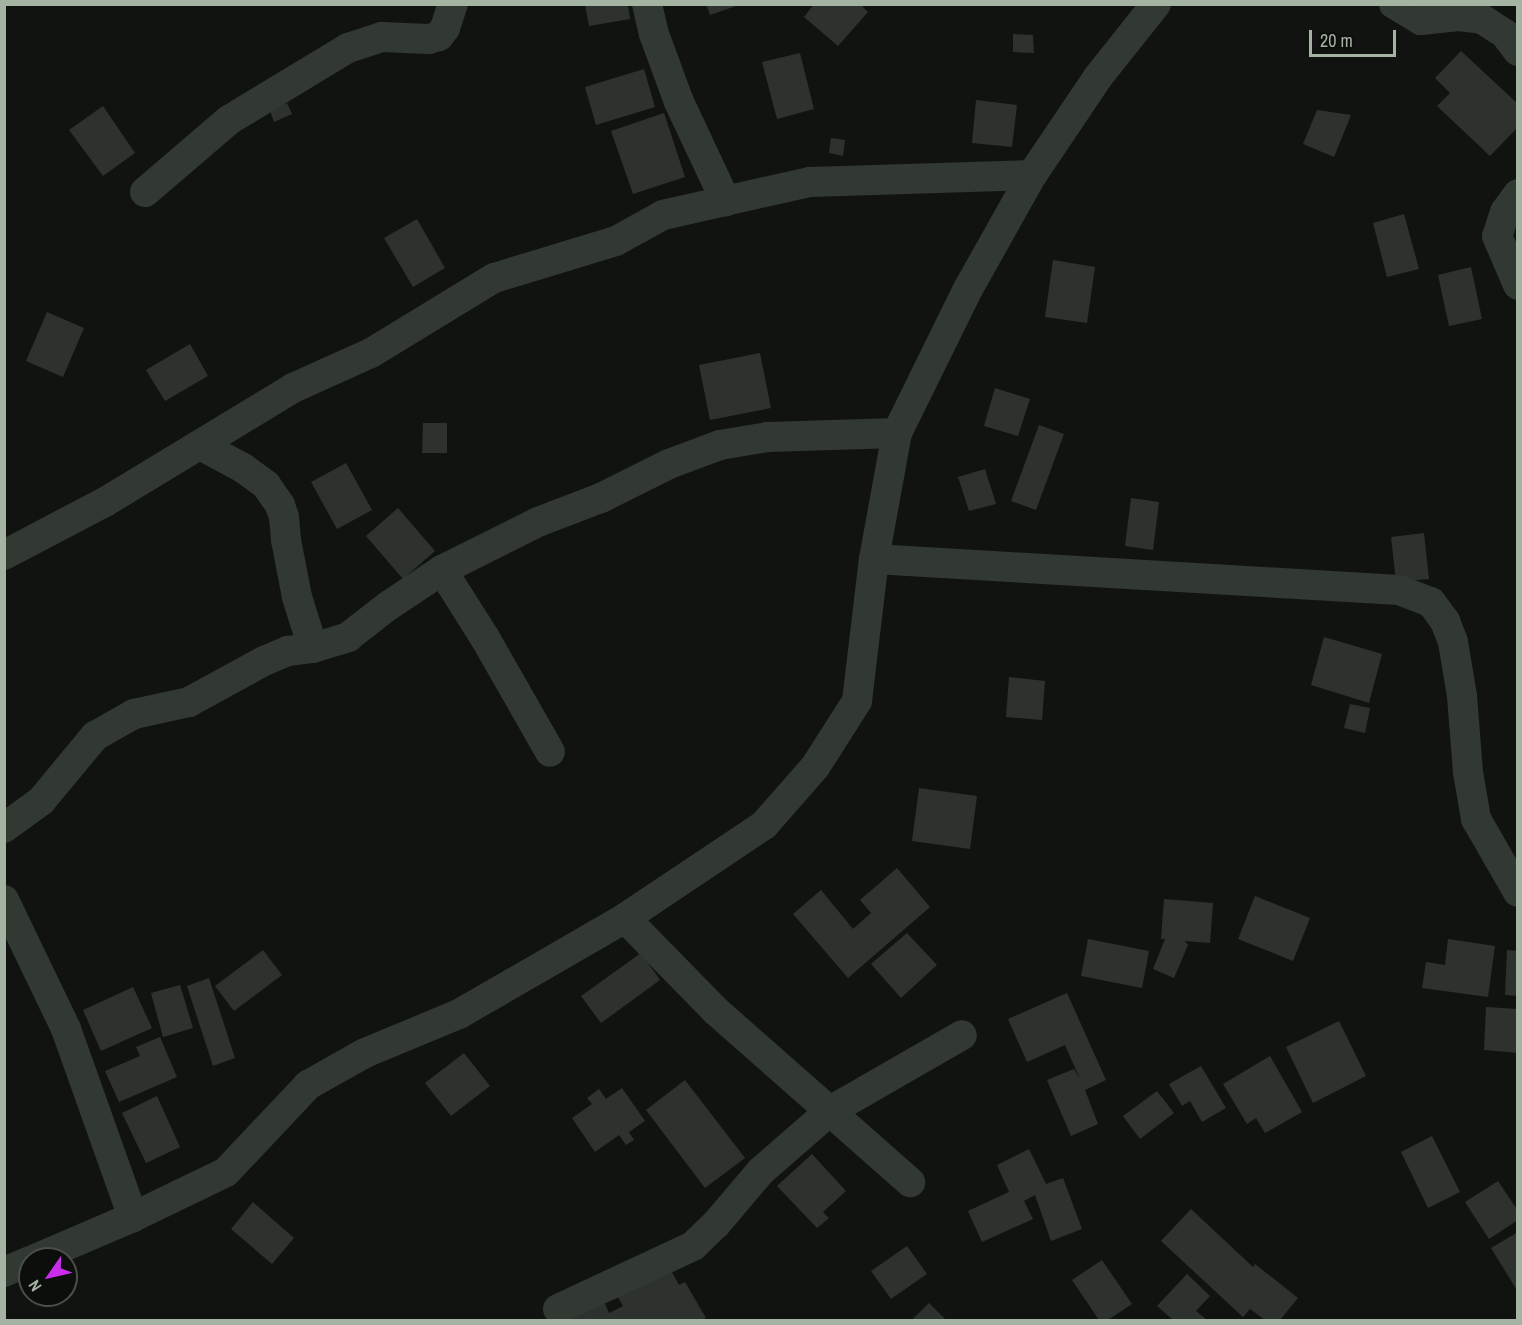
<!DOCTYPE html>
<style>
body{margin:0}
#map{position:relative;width:1522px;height:1325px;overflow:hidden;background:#111311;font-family:"Archivo Narrow",sans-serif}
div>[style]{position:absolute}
.building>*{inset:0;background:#2e322f}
.street>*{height:30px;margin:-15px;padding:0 15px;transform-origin:15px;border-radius:15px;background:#323832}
span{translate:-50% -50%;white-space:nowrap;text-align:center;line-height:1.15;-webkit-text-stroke:5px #0c0e0c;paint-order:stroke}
.frame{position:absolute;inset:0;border:6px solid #a5b3a3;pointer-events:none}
.north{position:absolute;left:18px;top:1247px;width:60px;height:60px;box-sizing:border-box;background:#0c0e0c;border:2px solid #495048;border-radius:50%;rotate:236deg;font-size:16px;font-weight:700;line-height:24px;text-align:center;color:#a5b3a3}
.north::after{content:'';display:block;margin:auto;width:21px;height:27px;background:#cb2dee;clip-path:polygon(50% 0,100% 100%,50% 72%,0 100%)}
.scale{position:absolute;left:1309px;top:30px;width:87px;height:27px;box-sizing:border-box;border:3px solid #a5b3a3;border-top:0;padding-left:8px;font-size:18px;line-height:21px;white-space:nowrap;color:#a5b3a3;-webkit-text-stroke:4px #0c0e0c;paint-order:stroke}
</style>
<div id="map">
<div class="building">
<div style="clip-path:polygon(706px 4px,739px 4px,739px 5px,710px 15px)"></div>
<div style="clip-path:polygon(814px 4px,860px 4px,868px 12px,838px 46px,804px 17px)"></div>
<div style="clip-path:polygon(585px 5px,628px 5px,630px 19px,589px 26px)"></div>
<div style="clip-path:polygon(1013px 34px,1033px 35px,1034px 53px,1013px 52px)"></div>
<div style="clip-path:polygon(1461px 51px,1518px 104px,1518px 127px,1490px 156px,1437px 106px,1450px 93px,1435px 78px)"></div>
<div style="clip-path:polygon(800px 53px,814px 109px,777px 119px,762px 62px)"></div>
<div style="clip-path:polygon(644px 69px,655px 107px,596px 125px,585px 87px)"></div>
<div style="clip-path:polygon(976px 100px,1017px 105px,1012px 147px,972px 143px)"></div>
<div style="clip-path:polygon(287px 103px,292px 114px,274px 122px,270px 111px)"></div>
<div style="clip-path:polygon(103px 106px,135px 153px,103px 176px,69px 130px)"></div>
<div style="clip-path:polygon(1317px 110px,1351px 115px,1334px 157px,1303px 144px)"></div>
<div style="clip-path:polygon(664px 113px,685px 177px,633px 194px,611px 131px)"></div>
<div style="clip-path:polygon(831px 138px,845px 140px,843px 156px,829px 153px)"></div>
<div style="clip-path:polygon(1404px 214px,1419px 269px,1387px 277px,1373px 223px)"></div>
<div style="clip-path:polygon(417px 219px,445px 268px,413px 287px,384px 238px)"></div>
<div style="clip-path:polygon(1053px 260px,1095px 267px,1087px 323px,1045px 317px)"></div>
<div style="clip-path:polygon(1471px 267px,1482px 319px,1449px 326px,1438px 275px)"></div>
<div style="clip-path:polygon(47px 312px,84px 328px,63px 377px,26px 361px)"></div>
<div style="clip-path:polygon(190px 344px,208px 376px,165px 401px,146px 370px)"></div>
<div style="clip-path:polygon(760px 353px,771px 408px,710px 420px,699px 365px)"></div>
<div style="clip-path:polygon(995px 388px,1030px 399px,1018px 436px,984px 426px)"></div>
<div style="clip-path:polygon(423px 423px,447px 423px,447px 453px,422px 453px)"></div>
<div style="clip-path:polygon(1039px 425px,1064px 434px,1036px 510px,1011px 501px)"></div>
<div style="clip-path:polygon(346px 463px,372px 510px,337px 529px,311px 482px)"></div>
<div style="clip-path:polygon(985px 469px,996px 504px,969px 511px,958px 477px)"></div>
<div style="clip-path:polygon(1131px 498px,1159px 502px,1153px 550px,1125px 546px)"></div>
<div style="clip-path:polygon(398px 508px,435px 551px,403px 579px,366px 536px)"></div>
<div style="clip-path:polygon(1424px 533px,1429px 579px,1396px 582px,1391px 537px)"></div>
<div style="clip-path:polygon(1324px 637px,1382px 654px,1369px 703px,1311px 685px)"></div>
<div style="clip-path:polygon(1009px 677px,1045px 681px,1042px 720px,1006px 717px)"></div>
<div style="clip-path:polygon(1350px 704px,1370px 708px,1365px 733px,1344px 728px)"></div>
<div style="clip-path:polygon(919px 788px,977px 796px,970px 849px,912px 841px)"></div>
<div style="clip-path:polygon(897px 868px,930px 907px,848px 978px,793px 914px,821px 890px,853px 929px,871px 913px,860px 900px)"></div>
<div style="clip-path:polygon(1255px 896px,1310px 918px,1293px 961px,1238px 939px)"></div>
<div style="clip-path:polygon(1164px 899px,1213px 903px,1210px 943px,1185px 941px,1188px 945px,1174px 978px,1153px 969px,1165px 939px,1161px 939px)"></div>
<div style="clip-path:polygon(907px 933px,937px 965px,901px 998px,871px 964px)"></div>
<div style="clip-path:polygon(1088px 939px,1149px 951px,1142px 988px,1081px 976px)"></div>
<div style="clip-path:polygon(1448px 939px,1495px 946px,1488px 997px,1422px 988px,1426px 962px,1445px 965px)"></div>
<div style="clip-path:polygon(263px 950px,282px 975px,234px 1011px,215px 986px)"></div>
<div style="clip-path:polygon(1507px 950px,1518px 951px,1518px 996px,1505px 995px)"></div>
<div style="clip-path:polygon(641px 953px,660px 980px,601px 1023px,581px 996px)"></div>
<div style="clip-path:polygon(209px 978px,235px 1058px,213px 1066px,187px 986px)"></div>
<div style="clip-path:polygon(180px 985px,193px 1028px,163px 1037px,151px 993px)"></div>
<div style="clip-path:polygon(133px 987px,152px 1028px,101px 1051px,83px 1010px)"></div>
<div style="clip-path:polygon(1067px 993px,1106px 1080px,1085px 1090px,1098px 1124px,1071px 1136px,1047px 1080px,1074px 1069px,1080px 1079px,1065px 1045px,1027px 1062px,1008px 1019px)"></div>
<div style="clip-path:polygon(1486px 1007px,1518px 1009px,1518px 1053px,1484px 1050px)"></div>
<div style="clip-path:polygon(1339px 1021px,1366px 1076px,1313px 1103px,1286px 1047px)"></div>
<div style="clip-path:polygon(160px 1037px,177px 1077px,119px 1102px,105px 1071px,140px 1056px,136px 1047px)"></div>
<div style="clip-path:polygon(464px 1053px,490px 1086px,451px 1116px,425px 1083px)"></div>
<div style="clip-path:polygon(1270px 1056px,1302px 1112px,1265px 1133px,1256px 1118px,1247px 1124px,1223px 1084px)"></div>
<div style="clip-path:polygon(1201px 1066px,1226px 1108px,1202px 1122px,1190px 1101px,1182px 1106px,1169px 1084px)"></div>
<div style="clip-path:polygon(685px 1080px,745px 1158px,705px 1188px,646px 1110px)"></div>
<div style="clip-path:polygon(622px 1088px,645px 1121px,629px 1132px,634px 1140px,626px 1145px,619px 1135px,595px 1152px,572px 1118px,592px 1104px,587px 1098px,599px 1089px,606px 1099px)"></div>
<div style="clip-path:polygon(1157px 1091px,1174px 1113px,1140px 1139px,1123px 1116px)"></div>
<div style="clip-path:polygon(157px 1096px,180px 1147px,146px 1163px,122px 1113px)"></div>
<div style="clip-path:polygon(1432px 1136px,1460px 1192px,1428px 1208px,1401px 1152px)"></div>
<div style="clip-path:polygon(1029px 1149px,1046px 1184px,1063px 1178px,1082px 1229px,1051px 1241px,1035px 1195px,1024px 1201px,1033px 1219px,982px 1242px,968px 1211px,1009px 1192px,997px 1165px)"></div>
<div style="clip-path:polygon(812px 1154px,846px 1191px,823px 1212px,829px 1218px,817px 1228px,777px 1186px)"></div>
<div style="clip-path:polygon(1498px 1181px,1518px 1211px,1518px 1220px,1489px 1239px,1465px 1202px)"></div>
<div style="clip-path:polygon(253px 1202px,294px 1238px,272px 1264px,231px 1229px)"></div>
<div style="clip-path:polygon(1191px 1209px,1253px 1267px,1255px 1264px,1298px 1298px,1280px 1320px,1265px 1320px,1250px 1309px,1243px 1317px,1161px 1241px)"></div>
<div style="clip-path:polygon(1518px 1232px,1518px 1292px,1491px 1248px)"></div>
<div style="clip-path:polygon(907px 1246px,927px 1274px,891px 1299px,871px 1271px)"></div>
<div style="clip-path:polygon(1102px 1260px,1132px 1304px,1108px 1320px,1099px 1320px,1072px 1280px)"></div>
<div style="clip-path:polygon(668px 1265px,679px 1285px,685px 1282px,706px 1318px,702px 1320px,553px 1320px,603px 1299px,609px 1313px,623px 1306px,616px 1294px)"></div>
<div style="clip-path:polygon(1187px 1274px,1210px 1296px,1196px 1311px,1207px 1320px,1173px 1320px,1157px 1306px)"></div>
<div style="clip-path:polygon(929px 1303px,946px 1320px,912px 1320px)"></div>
</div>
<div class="street">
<div style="left:647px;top:4px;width:31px;rotate:77deg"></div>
<div style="left:654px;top:34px;width:72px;rotate:69.8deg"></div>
<div style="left:679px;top:102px;width:110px;rotate:64.8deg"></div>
<div style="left:1394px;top:4px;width:31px;rotate:31deg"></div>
<div style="left:1421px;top:20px;width:38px;rotate:-6deg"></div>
<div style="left:1459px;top:16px;width:23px;rotate:7deg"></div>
<div style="left:1482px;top:19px;width:27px;rotate:33deg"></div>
<div style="left:1505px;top:34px;width:21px;rotate:53deg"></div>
<div style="left:145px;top:192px;width:111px;rotate:-40.6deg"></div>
<div style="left:229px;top:120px;width:139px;rotate:-31.2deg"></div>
<div style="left:348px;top:48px;width:36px;rotate:-18deg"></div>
<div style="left:382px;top:37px;width:47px;rotate:2.4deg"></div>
<div style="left:429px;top:39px;width:10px;rotate:-17deg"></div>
<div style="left:439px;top:36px;width:10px;rotate:-53deg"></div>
<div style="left:445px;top:28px;width:25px;rotate:-72deg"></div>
<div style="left:1518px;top:194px;width:22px;rotate:126deg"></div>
<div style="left:1505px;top:212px;width:25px;rotate:108deg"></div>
<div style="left:1497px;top:236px;width:53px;rotate:66.8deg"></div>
<div style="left:202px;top:446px;width:47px;rotate:28.2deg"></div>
<div style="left:243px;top:468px;width:29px;rotate:36deg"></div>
<div style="left:266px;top:485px;width:24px;rotate:55deg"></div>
<div style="left:280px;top:505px;width:13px;rotate:72deg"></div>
<div style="left:284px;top:517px;width:23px;rotate:85deg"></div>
<div style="left:286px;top:540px;width:58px;rotate:79.1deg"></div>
<div style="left:297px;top:597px;width:53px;rotate:72.6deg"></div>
<div style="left:4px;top:555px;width:114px;rotate:-27.7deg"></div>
<div style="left:105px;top:502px;width:220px;rotate:-31.2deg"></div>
<div style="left:293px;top:388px;width:85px;rotate:-24.2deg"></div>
<div style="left:371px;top:353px;width:144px;rotate:-31.4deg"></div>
<div style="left:494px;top:278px;width:127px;rotate:-16.9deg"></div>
<div style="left:616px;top:241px;width:54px;rotate:-29deg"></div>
<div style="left:663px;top:215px;width:151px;rotate:-12.7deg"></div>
<div style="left:810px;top:182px;width:222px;rotate:-1.8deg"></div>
<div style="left:874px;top:559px;width:526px;rotate:3.38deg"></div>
<div style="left:1399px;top:590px;width:34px;rotate:21deg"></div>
<div style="left:1431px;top:602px;width:24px;rotate:54deg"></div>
<div style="left:1445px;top:621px;width:22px;rotate:69deg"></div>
<div style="left:1453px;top:642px;width:55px;rotate:80.5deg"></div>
<div style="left:1462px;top:696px;width:76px;rotate:85.5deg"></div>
<div style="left:1468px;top:772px;width:48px;rotate:80.3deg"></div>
<div style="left:1476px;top:819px;width:84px;rotate:60.1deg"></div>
<div style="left:442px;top:570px;width:80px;rotate:57.7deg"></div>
<div style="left:485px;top:638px;width:131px;rotate:60.3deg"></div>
<div style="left:4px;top:828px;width:46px;rotate:-36.1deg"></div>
<div style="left:41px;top:801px;width:85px;rotate:-50.3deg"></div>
<div style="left:95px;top:736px;width:45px;rotate:-29.4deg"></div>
<div style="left:134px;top:714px;width:56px;rotate:-12.3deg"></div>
<div style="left:189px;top:702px;width:85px;rotate:-28.7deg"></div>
<div style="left:264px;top:661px;width:26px;rotate:-23deg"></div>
<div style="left:288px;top:651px;width:25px;rotate:-7deg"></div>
<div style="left:313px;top:648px;width:37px;rotate:-17deg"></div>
<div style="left:348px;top:637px;width:51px;rotate:-37.8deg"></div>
<div style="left:388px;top:606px;width:65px;rotate:-33.7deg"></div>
<div style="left:442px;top:570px;width:107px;rotate:-26.6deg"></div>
<div style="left:538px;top:522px;width:67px;rotate:-20.9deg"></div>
<div style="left:601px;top:498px;width:76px;rotate:-26.6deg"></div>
<div style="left:669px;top:464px;width:54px;rotate:-20.4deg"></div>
<div style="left:720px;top:445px;width:49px;rotate:-9.5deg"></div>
<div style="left:768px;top:437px;width:129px;rotate:-1.8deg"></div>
<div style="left:4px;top:900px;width:143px;rotate:64.3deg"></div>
<div style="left:66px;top:1029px;width:200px;rotate:70.4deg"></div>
<div style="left:625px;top:918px;width:130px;rotate:45.6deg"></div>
<div style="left:716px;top:1011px;width:259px;rotate:41.4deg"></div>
<div style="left:35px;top:1259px;width:107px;rotate:-23.2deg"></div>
<div style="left:133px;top:1217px;width:103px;rotate:-25.8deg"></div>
<div style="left:226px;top:1172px;width:120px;rotate:-46.7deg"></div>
<div style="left:308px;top:1085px;width:65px;rotate:-29.3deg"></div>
<div style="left:365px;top:1053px;width:102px;rotate:-22.5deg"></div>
<div style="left:459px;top:1014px;width:192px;rotate:-30deg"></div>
<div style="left:625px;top:918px;width:167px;rotate:-33.8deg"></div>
<div style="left:764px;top:825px;width:77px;rotate:-48.7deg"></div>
<div style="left:815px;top:767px;width:78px;rotate:-57.5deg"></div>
<div style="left:857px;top:701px;width:143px;rotate:-83.2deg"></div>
<div style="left:874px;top:559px;width:128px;rotate:-79.7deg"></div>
<div style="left:897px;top:433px;width:161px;rotate:-63.8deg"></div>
<div style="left:968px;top:289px;width:131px;rotate:-60.7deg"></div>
<div style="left:1032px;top:175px;width:118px;rotate:-56deg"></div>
<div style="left:1098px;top:77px;width:93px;rotate:-51.5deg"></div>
<div style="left:4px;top:1272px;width:28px;rotate:-23deg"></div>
<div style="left:558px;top:1309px;width:149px;rotate:-25deg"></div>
<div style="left:693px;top:1246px;width:32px;rotate:-44deg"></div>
<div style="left:716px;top:1224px;width:70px;rotate:-49.7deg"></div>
<div style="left:761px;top:1171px;width:91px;rotate:-41deg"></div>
<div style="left:830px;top:1111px;width:152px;rotate:-29.9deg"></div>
</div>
<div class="frame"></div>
<div class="north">N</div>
<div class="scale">20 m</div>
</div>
